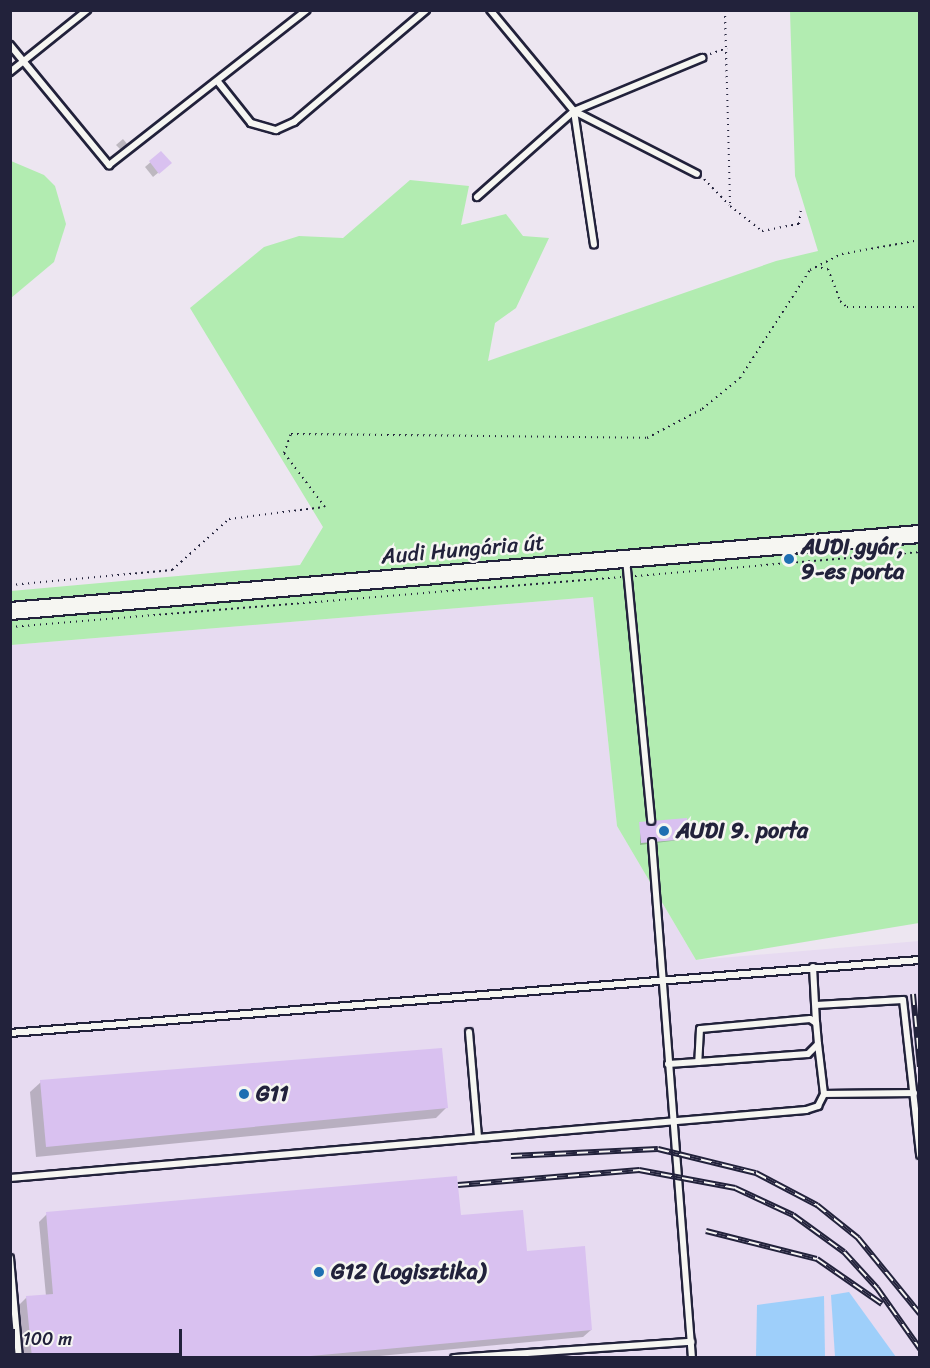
<!DOCTYPE html>
<meta charset="utf-8">
<style>
body{margin:0}
#map{position:relative;width:930px;height:1368px;overflow:hidden;background:#ede6f1;font-family:Sriracha,sans-serif}
div>[style]{position:absolute}
.built>*{inset:0;background:#e7dbf1}
.green>*{inset:0;background:#b2ecb1}
.water>*{inset:0;background:#9ecffa}
.shadow>*{inset:0;background:#0003}
.building>*{inset:0;background:#d9c1f0}
.path>*{height:2px;margin-top:-1px;transform-origin:0;background:repeating-linear-gradient(90deg,#22223b 0 1.5px,transparent 0 6px)}
.roads{filter:drop-shadow(2px 0 #22223b) drop-shadow(-2px 0 #22223b) drop-shadow(0 2px #22223b) drop-shadow(0 -2px #22223b)}
.lane>*{height:6px;margin:-3px;padding:0 3px;transform-origin:3px;border-radius:3px;background:#f6f6f2}
.secondary>*{height:16px;margin:-8px;padding:0 8px;transform-origin:8px;border-radius:8px;background:#f6f6f2}
.rail>*{height:6px;margin-top:-3px;transform-origin:0;background:repeating-linear-gradient(90deg,#f6f6f2 0 11px,#22223b 0 22px);box-sizing:border-box;border-block:2px solid #22223b}
.dots>*{width:16px;height:16px;translate:-50% -50%;box-sizing:border-box;border:3px solid #f6f6f2;border-radius:50%}
span{translate:-50% -50%;white-space:nowrap;text-align:center;line-height:1.15;-webkit-text-stroke:5px #f6f6f2;paint-order:stroke}
.poi-label{font-size:22px;color:#22223b;font-weight:700}
.left{translate:0 -50%;text-align:left}
.street-label{font-size:22px;color:#22223b}
.frame{position:absolute;inset:0;border:12px solid #22223b;pointer-events:none}
.scale{position:absolute;left:12px;top:1329px;width:170px;height:27px;box-sizing:border-box;border:3px solid #22223b;border-top:0;padding-left:8px;font-size:18px;line-height:21px;white-space:nowrap;color:#22223b;-webkit-text-stroke:4px #f6f6f2;paint-order:stroke}
</style>
<div id="map">
<div class="built">
<div style="clip-path:polygon(593px 597px,617px 826px,696px 960px,919px 941px,919px 1357px,11px 1358px,11px 645px)"></div>
</div>
<div class="green">
<div style="clip-path:polygon(790px 11px,919px 11px,919px 923px,696px 960px,617px 826px,593px 597px,11px 645px,11px 591px,300px 565px,323px 527px,190px 308px,264px 247px,299px 236px,343px 238px,410px 180px,469px 186px,461px 225px,506px 214px,523px 236px,549px 238px,516px 308px,495px 323px,488px 361px,776px 261px,818px 251px,795px 176px)"></div>
<div style="clip-path:polygon(11px 161px,44px 175px,55px 186px,66px 224px,54px 262px,11px 298px)"></div>
</div>
<div class="water">
<div style="clip-path:polygon(849px 1292px,896px 1357px,835px 1357px,831px 1295px)"></div>
<div style="clip-path:polygon(824px 1296px,825px 1357px,756px 1357px,757px 1305px)"></div>
</div>
<div class="shadow">
<div style="clip-path:polygon(123px 139px,128px 145px,121px 150px,116px 145px)"></div>
<div style="clip-path:polygon(161px 153px,165px 167px,153px 177px,145px 167px)"></div>
<div style="clip-path:polygon(640px 824px,687px 839px,640px 845px)"></div>
<div style="clip-path:polygon(41px 1082px,446px 1108px,436px 1118px,36px 1157px,30px 1092px)"></div>
<div style="clip-path:polygon(47px 1214px,459px 1217px,526px 1253px,591px 1330px,583px 1337px,358px 1358px,24px 1358px,19px 1305px,27px 1297px,46px 1296px,39px 1222px)"></div>
</div>
<div class="building">
<div style="clip-path:polygon(161px 151px,172px 163px,159px 174px,149px 161px)"></div>
<div style="clip-path:polygon(687px 818px,689px 839px,641px 843px,639px 822px)"></div>
<div style="clip-path:polygon(442px 1048px,448px 1108px,46px 1147px,40px 1080px)"></div>
<div style="clip-path:polygon(457px 1176px,461px 1215px,523px 1210px,527px 1251px,585px 1246px,592px 1330px,289px 1358px,32px 1358px,26px 1296px,53px 1294px,46px 1212px)"></div>
</div>
<div class="path">
<div style="left:725px;top:10px;width:196px;rotate:88.5deg"></div>
<div style="left:730px;top:206px;width:41px;rotate:38deg"></div>
<div style="left:762px;top:231px;width:38px;rotate:-11deg"></div>
<div style="left:799px;top:224px;width:14px;rotate:-82deg"></div>
<div style="left:710px;top:54px;width:18px;rotate:-19deg"></div>
<div style="left:704px;top:179px;width:36px;rotate:46deg"></div>
<div style="left:815px;top:267px;width:13px;rotate:9deg"></div>
<div style="left:828px;top:269px;width:34px;rotate:69deg"></div>
<div style="left:840px;top:301px;width:9px;rotate:41deg"></div>
<div style="left:847px;top:307px;width:73px"></div>
<div style="left:325px;top:507px;width:68px;rotate:-127.2deg"></div>
<div style="left:284px;top:453px;width:20px;rotate:-70deg"></div>
<div style="left:291px;top:434px;width:356px;rotate:0.6deg"></div>
<div style="left:647px;top:438px;width:62px;rotate:-27.8deg"></div>
<div style="left:702px;top:409px;width:49px;rotate:-39.2deg"></div>
<div style="left:740px;top:378px;width:129px;rotate:-57.1deg"></div>
<div style="left:810px;top:270px;width:36px;rotate:-27deg"></div>
<div style="left:842px;top:254px;width:79px;rotate:-10.2deg"></div>
<div style="left:635px;top:576px;width:286px;rotate:-4.8deg"></div>
<div style="left:10px;top:585px;width:163px;rotate:-5.3deg"></div>
<div style="left:172px;top:570px;width:76px;rotate:-41.8deg"></div>
<div style="left:229px;top:519px;width:96px;rotate:-7.2deg"></div>
<div style="left:10px;top:627px;width:613px;rotate:-4.68deg"></div>
</div>
<div class="roads">
<div class="lane">
<div style="left:10px;top:45px;width:156px;rotate:50.5deg"></div>
<div style="left:109px;top:165px;width:251px;rotate:-38.1deg"></div>
<div style="left:10px;top:72px;width:99px;rotate:-38.8deg"></div>
<div style="left:219px;top:83px;width:51px;rotate:51.3deg"></div>
<div style="left:251px;top:123px;width:26px;rotate:16deg"></div>
<div style="left:276px;top:130px;width:20px;rotate:-24deg"></div>
<div style="left:294px;top:122px;width:173px;rotate:-40.3deg"></div>
<div style="left:574px;top:111px;width:138px;rotate:27.1deg"></div>
<div style="left:574px;top:111px;width:139px;rotate:-22.5deg"></div>
<div style="left:574px;top:111px;width:135px;rotate:81.5deg"></div>
<div style="left:477px;top:197px;width:130px;rotate:-41.6deg"></div>
<div style="left:574px;top:111px;width:131px;rotate:-129.7deg"></div>
<div style="left:626px;top:559px;width:263px;rotate:84.5deg"></div>
<div style="left:652px;top:842px;width:518px;rotate:85.57deg"></div>
<div style="left:813px;top:967px;width:56px;rotate:86.9deg"></div>
<div style="left:816px;top:1005px;width:87px;rotate:-3.3deg"></div>
<div style="left:903px;top:1000px;width:156px;rotate:83.7deg"></div>
<div style="left:469px;top:1032px;width:106px;rotate:85.1deg"></div>
<div style="left:10px;top:1033px;width:913px;rotate:-4.59deg"></div>
<div style="left:668px;top:1064px;width:30px;rotate:-4deg"></div>
<div style="left:698px;top:1062px;width:110px;rotate:-4.2deg"></div>
<div style="left:808px;top:1054px;width:14px;rotate:-45deg"></div>
<div style="left:818px;top:1044px;width:21px;rotate:-95deg"></div>
<div style="left:816px;top:1023px;width:7px;rotate:-146deg"></div>
<div style="left:810px;top:1019px;width:110px;rotate:174.8deg"></div>
<div style="left:700px;top:1029px;width:33px;rotate:93deg"></div>
<div style="left:824px;top:1094px;width:90px;rotate:-0.6deg"></div>
<div style="left:10px;top:1178px;width:799px;rotate:-4.88deg"></div>
<div style="left:806px;top:1110px;width:13px;rotate:-18deg"></div>
<div style="left:818px;top:1106px;width:13px;rotate:-63deg"></div>
<div style="left:824px;top:1094px;width:50px;rotate:-96.8deg"></div>
<div style="left:10px;top:1258px;width:100px;rotate:84.9deg"></div>
<div style="left:454px;top:1358px;width:238px;rotate:-3.9deg"></div>
</div>
<div class="secondary">
<div style="left:10px;top:611px;width:913px;rotate:-4.84deg"></div>
</div>
</div>
<div class="rail">
<div style="left:913px;top:994px;width:73px;rotate:84.5deg"></div>
<div style="left:511px;top:1156px;width:147px;rotate:-2.7deg"></div>
<div style="left:658px;top:1149px;width:101px;rotate:13.8deg"></div>
<div style="left:756px;top:1173px;width:69px;rotate:27.7deg"></div>
<div style="left:817px;top:1205px;width:53px;rotate:38.8deg"></div>
<div style="left:858px;top:1238px;width:98px;rotate:50.8deg"></div>
<div style="left:458px;top:1185px;width:182px;rotate:-4.7deg"></div>
<div style="left:639px;top:1170px;width:98px;rotate:10.6deg"></div>
<div style="left:735px;top:1188px;width:64px;rotate:25deg"></div>
<div style="left:793px;top:1215px;width:63px;rotate:36deg"></div>
<div style="left:844px;top:1252px;width:49px;rotate:47.5deg"></div>
<div style="left:877px;top:1288px;width:75px;rotate:54.8deg"></div>
<div style="left:706px;top:1231px;width:114px;rotate:14.2deg"></div>
<div style="left:817px;top:1259px;width:79px;rotate:34.7deg"></div>
</div>
<div class="dots">
<div style="left:789px;top:559px;background:#1f6fb2"></div>
<div style="left:664px;top:831px;background:#1f6fb2"></div>
<div style="left:244px;top:1094px;background:#1f6fb2"></div>
<div style="left:319px;top:1272px;background:#1f6fb2"></div>
</div>
<div class="poi-label">
<span class="left" style="left:801px;top:559px">AUDI gyár,<br>9-es porta</span>
<span class="left" style="left:676px;top:831px">AUDI 9. porta</span>
<span class="left" style="left:256px;top:1094px">G11</span>
<span class="left" style="left:331px;top:1272px">G12 (Logisztika)</span>
</div>
<div class="street-label">
<span style="left:463px;top:549px;rotate:-5deg">Audi Hungária út</span>
</div>
<div class="frame"></div>
<div class="scale">100 m</div>
</div>
